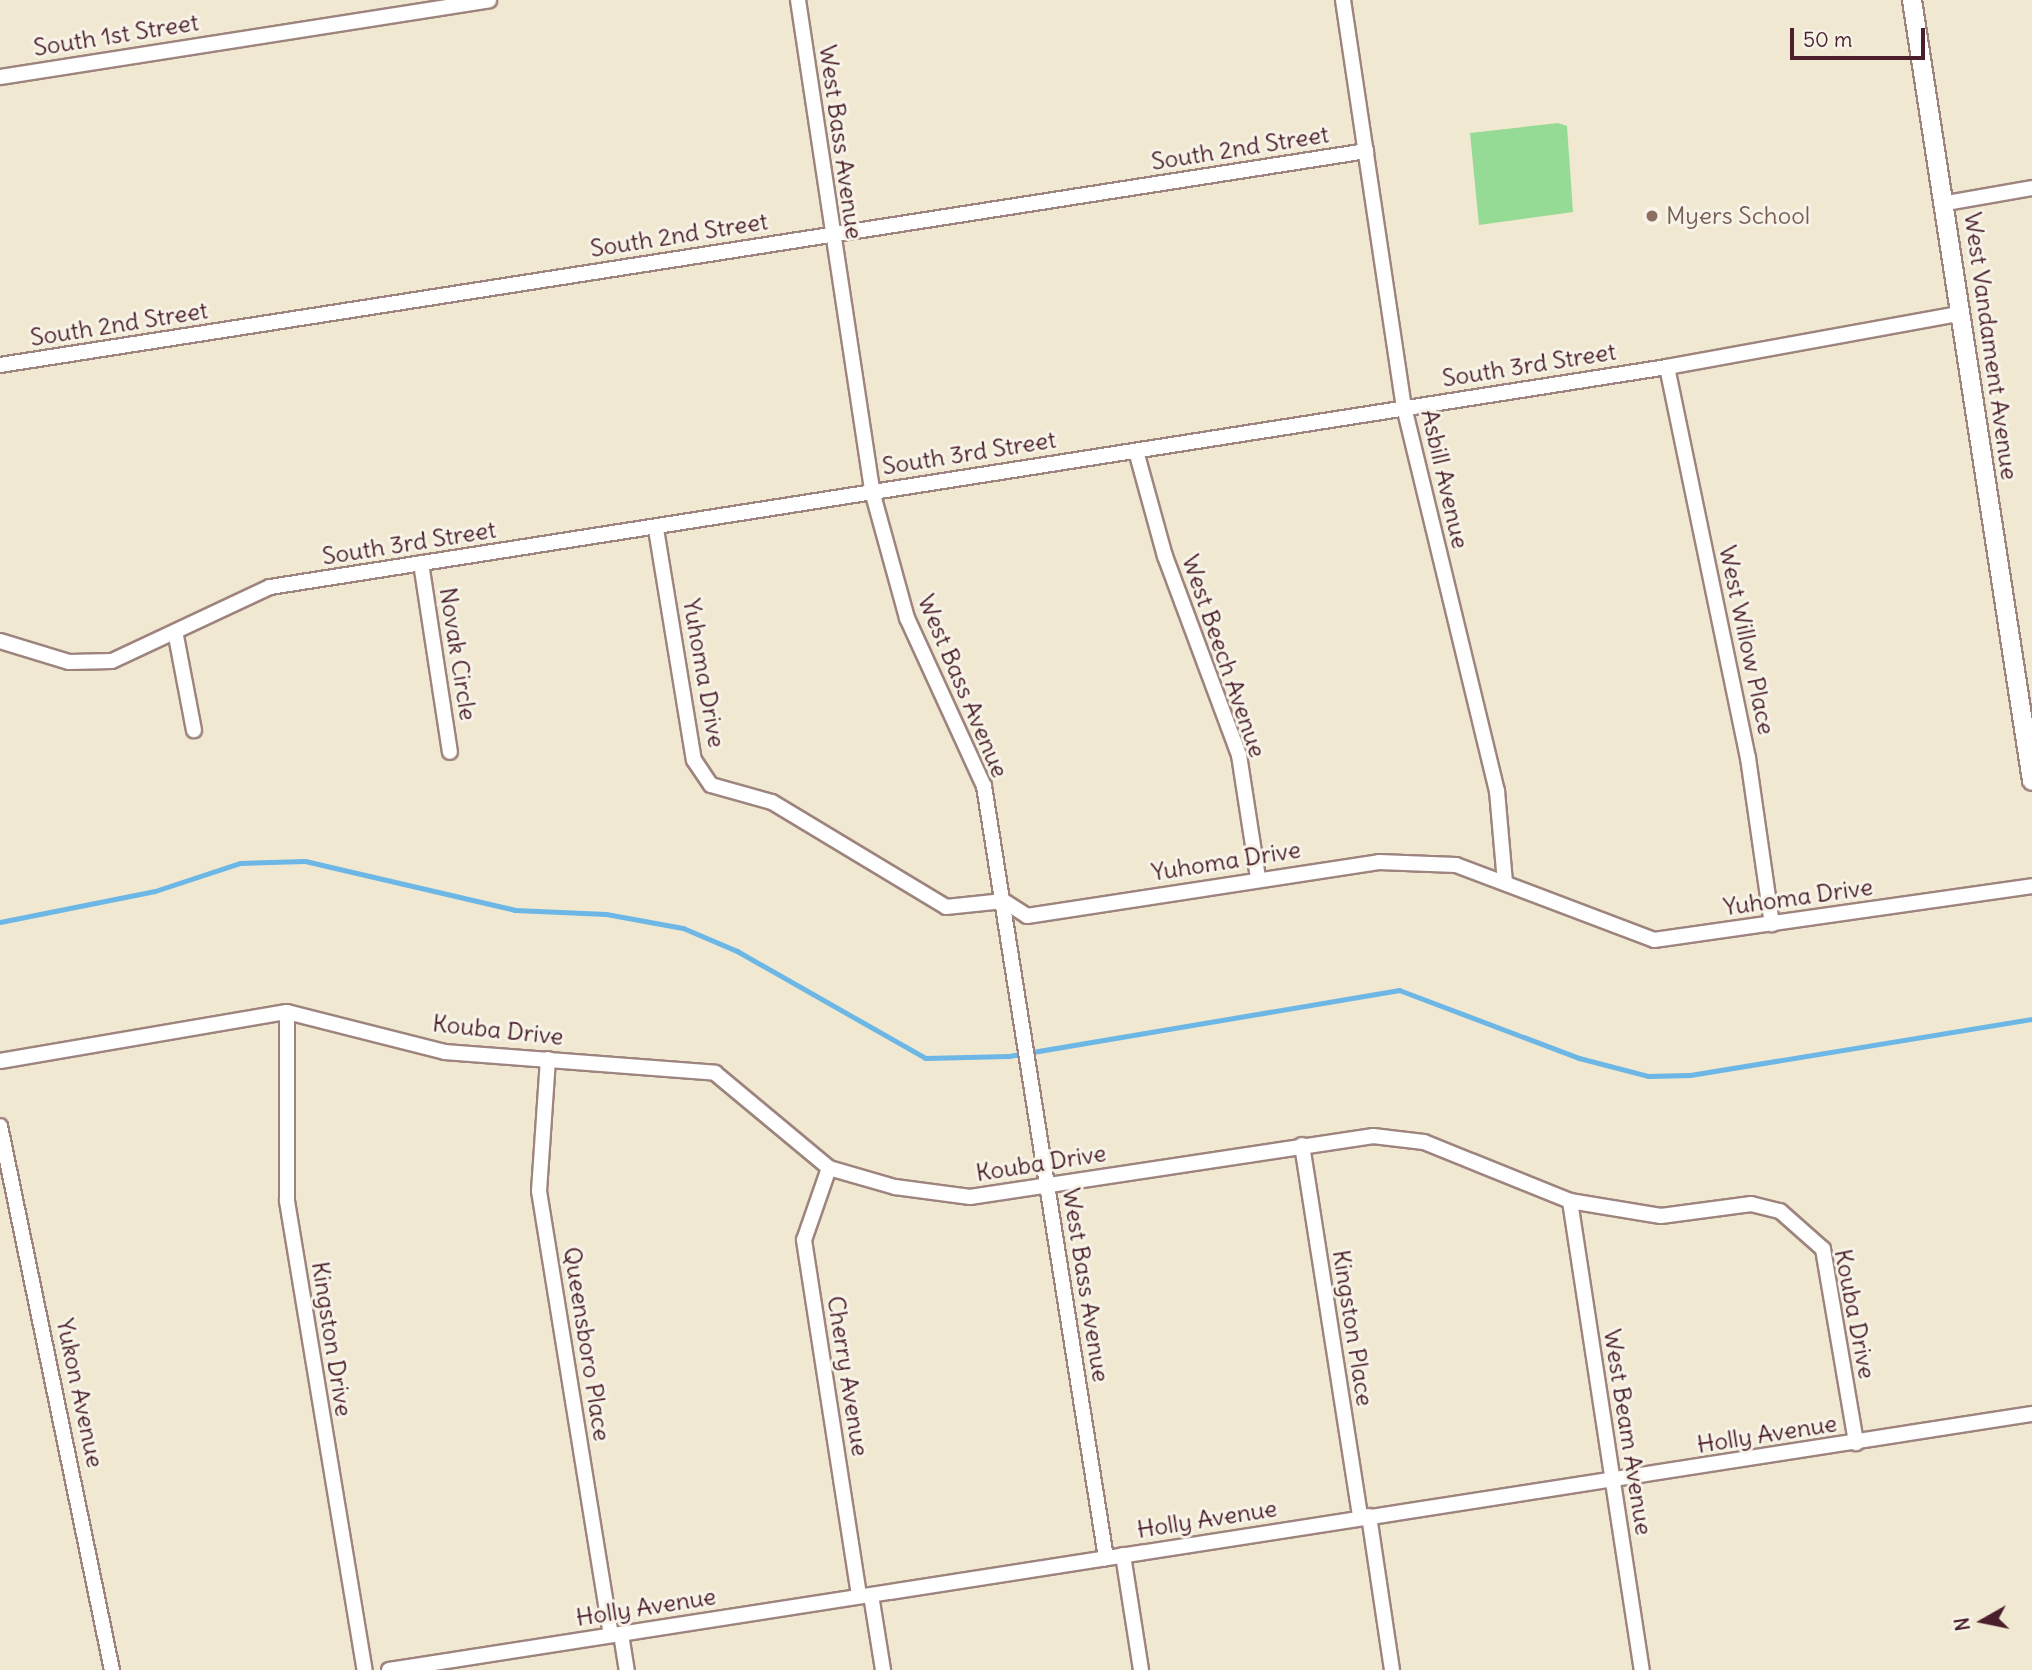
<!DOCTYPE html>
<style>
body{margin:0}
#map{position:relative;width:2032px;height:1670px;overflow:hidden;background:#f1e8d1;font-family:Delius,sans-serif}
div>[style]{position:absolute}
.green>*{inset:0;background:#95db95}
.stream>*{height:5px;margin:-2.5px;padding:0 2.5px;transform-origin:2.5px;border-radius:2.5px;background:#6cb7e5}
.roads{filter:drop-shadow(2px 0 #9e847e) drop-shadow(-2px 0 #9e847e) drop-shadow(0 2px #9e847e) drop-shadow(0 -2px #9e847e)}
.minor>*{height:14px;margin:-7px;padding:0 7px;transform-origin:7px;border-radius:7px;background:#fff}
.tertiary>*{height:18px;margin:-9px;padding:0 9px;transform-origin:9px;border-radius:9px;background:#fff}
.dots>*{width:19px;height:19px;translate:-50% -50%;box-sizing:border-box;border:4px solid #f7f3e8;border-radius:50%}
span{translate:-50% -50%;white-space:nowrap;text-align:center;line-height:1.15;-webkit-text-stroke:6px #f7f3e8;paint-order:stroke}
.street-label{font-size:24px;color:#4a1f2b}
.education-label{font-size:24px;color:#785e54}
.left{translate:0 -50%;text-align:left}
.north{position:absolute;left:1948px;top:1586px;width:70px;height:70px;-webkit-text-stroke:5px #f7f3e8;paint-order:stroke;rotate:261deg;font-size:19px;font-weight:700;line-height:28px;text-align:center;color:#4a1f2b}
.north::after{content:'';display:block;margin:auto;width:24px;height:32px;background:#4a1f2b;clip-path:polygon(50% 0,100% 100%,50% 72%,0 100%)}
.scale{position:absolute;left:1790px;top:28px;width:135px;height:32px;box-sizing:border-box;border:4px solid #4a1f2b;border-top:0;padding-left:9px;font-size:21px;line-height:24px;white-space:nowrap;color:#4a1f2b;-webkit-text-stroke:5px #f7f3e8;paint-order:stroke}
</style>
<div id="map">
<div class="green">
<div style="clip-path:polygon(1558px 123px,1567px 126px,1573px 212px,1479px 225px,1470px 133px)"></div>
</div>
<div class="stream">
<div style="left:0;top:922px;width:158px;rotate:-11.3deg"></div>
<div style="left:155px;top:891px;width:89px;rotate:-18.2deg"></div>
<div style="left:240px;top:863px;width:65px;rotate:-1.8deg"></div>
<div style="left:305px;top:861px;width:216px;rotate:13.1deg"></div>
<div style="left:515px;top:910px;width:91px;rotate:2.5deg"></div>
<div style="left:606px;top:914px;width:78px;rotate:10.3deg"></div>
<div style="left:683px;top:928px;width:59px;rotate:23.1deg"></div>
<div style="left:737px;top:951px;width:216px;rotate:29.6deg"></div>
<div style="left:925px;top:1058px;width:84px;rotate:-1.4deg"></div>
<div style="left:1009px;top:1056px;width:396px;rotate:-9.6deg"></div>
<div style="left:1399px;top:990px;width:192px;rotate:20.7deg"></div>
<div style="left:1579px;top:1058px;width:71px;rotate:14.6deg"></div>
<div style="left:1648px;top:1076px;width:42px;rotate:-1.4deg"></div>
<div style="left:1690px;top:1075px;width:347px;rotate:-9.3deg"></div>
</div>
<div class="roads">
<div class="minor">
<div style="left:798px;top:0;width:497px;rotate:81.4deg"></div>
<div style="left:872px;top:491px;width:132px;rotate:74.6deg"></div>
<div style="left:907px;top:618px;width:185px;rotate:65.4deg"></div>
<div style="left:984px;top:786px;width:782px;rotate:81.02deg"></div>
<div style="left:1343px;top:0;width:412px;rotate:81.5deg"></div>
<div style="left:1404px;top:407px;width:395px;rotate:76.4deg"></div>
<div style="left:1497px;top:791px;width:92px;rotate:85deg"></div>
<div style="left:0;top:77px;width:495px;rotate:-8.9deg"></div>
<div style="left:1947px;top:203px;width:86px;rotate:-10deg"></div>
<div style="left:0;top:365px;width:1383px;rotate:-8.9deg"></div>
<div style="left:1667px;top:367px;width:399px;rotate:78.3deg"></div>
<div style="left:1748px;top:758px;width:168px;rotate:81.8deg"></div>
<div style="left:1136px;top:451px;width:109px;rotate:74.6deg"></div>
<div style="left:1165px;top:556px;width:212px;rotate:69.6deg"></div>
<div style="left:1239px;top:755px;width:124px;rotate:81.2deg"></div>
<div style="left:656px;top:529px;width:234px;rotate:80.7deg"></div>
<div style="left:694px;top:760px;width:30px;rotate:56deg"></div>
<div style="left:711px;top:785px;width:63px;rotate:15.6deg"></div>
<div style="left:772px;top:802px;width:203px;rotate:31.1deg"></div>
<div style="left:946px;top:907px;width:58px;rotate:-5.9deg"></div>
<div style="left:1004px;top:901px;width:27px;rotate:33deg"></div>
<div style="left:1027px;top:916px;width:356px;rotate:-8.7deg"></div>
<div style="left:1379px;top:862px;width:77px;rotate:2.2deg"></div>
<div style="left:1456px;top:865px;width:212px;rotate:20.7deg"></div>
<div style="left:1654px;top:940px;width:382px;rotate:-8.1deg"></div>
<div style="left:421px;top:563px;width:191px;rotate:81.3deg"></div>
<div style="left:176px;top:636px;width:96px;rotate:79.2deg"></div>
<div style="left:0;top:641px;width:72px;rotate:16.9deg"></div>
<div style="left:69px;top:662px;width:43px;rotate:-1.3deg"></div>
<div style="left:112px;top:661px;width:174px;rotate:-25.1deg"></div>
<div style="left:270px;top:587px;width:1414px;rotate:-8.95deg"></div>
<div style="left:1667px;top:367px;width:298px;rotate:-10.3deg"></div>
<div style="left:287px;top:1012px;width:189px;rotate:90deg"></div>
<div style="left:287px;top:1201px;width:475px;rotate:80.6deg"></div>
<div style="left:548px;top:1059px;width:132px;rotate:93.9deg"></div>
<div style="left:539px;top:1191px;width:450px;rotate:80.8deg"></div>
<div style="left:0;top:1061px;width:291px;rotate:-9.7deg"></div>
<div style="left:287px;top:1012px;width:163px;rotate:14.2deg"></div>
<div style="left:445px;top:1052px;width:271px;rotate:4.4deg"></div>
<div style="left:715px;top:1073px;width:148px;rotate:39.8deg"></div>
<div style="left:829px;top:1168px;width:69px;rotate:16.1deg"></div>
<div style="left:895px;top:1187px;width:76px;rotate:7.6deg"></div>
<div style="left:970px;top:1197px;width:408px;rotate:-8.6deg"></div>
<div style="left:1373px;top:1136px;width:51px;rotate:6.7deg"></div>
<div style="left:1424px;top:1142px;width:157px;rotate:22deg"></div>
<div style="left:1570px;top:1201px;width:92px;rotate:9.4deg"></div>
<div style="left:1661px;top:1216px;width:91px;rotate:-7.6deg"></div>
<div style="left:1751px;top:1204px;width:30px;rotate:14deg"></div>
<div style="left:1780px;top:1211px;width:57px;rotate:41.5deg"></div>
<div style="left:1823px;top:1249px;width:197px;rotate:80.3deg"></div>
<div style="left:0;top:1126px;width:555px;rotate:78.37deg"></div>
<div style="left:1302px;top:1145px;width:376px;rotate:81.1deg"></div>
<div style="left:829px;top:1168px;width:76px;rotate:109.1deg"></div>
<div style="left:804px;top:1240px;width:360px;rotate:81.2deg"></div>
<div style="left:1570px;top:1201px;width:474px;rotate:81.3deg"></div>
<div style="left:1369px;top:1516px;width:156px;rotate:81.5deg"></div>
<div style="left:1123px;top:1555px;width:116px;rotate:81.1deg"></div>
<div style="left:871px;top:1595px;width:76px;rotate:80.9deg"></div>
<div style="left:621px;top:1634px;width:36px;rotate:81deg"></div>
<div style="left:389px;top:1670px;width:1663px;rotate:-8.86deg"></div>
</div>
<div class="tertiary">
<div style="left:1912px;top:0;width:790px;rotate:81.26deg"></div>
</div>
</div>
<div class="dots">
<div style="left:1652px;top:216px;background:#8d6e63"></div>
</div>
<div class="street-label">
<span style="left:116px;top:35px;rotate:-9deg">South 1st Street</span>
<span style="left:841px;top:142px;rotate:82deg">West Bass Avenue</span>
<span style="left:1240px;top:148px;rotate:-9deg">South 2nd Street</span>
<span style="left:679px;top:235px;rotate:-9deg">South 2nd Street</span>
<span style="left:119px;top:324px;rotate:-9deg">South 2nd Street</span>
<span style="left:1991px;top:346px;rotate:82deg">West Vandament Avenue</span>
<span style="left:1529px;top:365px;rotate:-9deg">South 3rd Street</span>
<span style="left:969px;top:453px;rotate:-9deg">South 3rd Street</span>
<span style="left:1445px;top:479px;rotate:77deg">Asbill Avenue</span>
<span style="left:409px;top:543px;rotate:-9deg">South 3rd Street</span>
<span style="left:1747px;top:640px;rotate:78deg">West Willow Place</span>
<span style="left:458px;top:654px;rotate:81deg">Novak Circle</span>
<span style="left:1224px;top:656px;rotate:71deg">West Beech Avenue</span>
<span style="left:704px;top:673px;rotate:80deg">Yuhoma Drive</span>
<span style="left:963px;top:686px;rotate:67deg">West Bass Avenue</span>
<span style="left:1226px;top:861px;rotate:-9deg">Yuhoma Drive</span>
<span style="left:1798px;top:897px;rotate:-8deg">Yuhoma Drive</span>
<span style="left:498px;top:1030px;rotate:6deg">Kouba Drive</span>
<span style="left:1041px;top:1163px;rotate:-9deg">Kouba Drive</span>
<span style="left:1086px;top:1285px;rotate:81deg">West Bass Avenue</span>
<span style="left:1855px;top:1314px;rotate:79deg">Kouba Drive</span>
<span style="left:1353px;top:1328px;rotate:81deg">Kingston Place</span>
<span style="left:332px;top:1339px;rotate:81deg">Kingston Drive</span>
<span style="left:587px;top:1344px;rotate:81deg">Queensboro Place</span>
<span style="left:848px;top:1376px;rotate:81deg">Cherry Avenue</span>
<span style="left:80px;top:1393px;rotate:78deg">Yukon Avenue</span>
<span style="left:1628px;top:1432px;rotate:81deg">West Beam Avenue</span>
<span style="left:1767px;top:1434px;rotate:-9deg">Holly Avenue</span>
<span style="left:1207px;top:1519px;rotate:-9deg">Holly Avenue</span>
<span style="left:646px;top:1607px;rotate:-9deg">Holly Avenue</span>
</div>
<div class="education-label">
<span class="left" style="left:1666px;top:216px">Myers School</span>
</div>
<div class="north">N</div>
<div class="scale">50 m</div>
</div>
